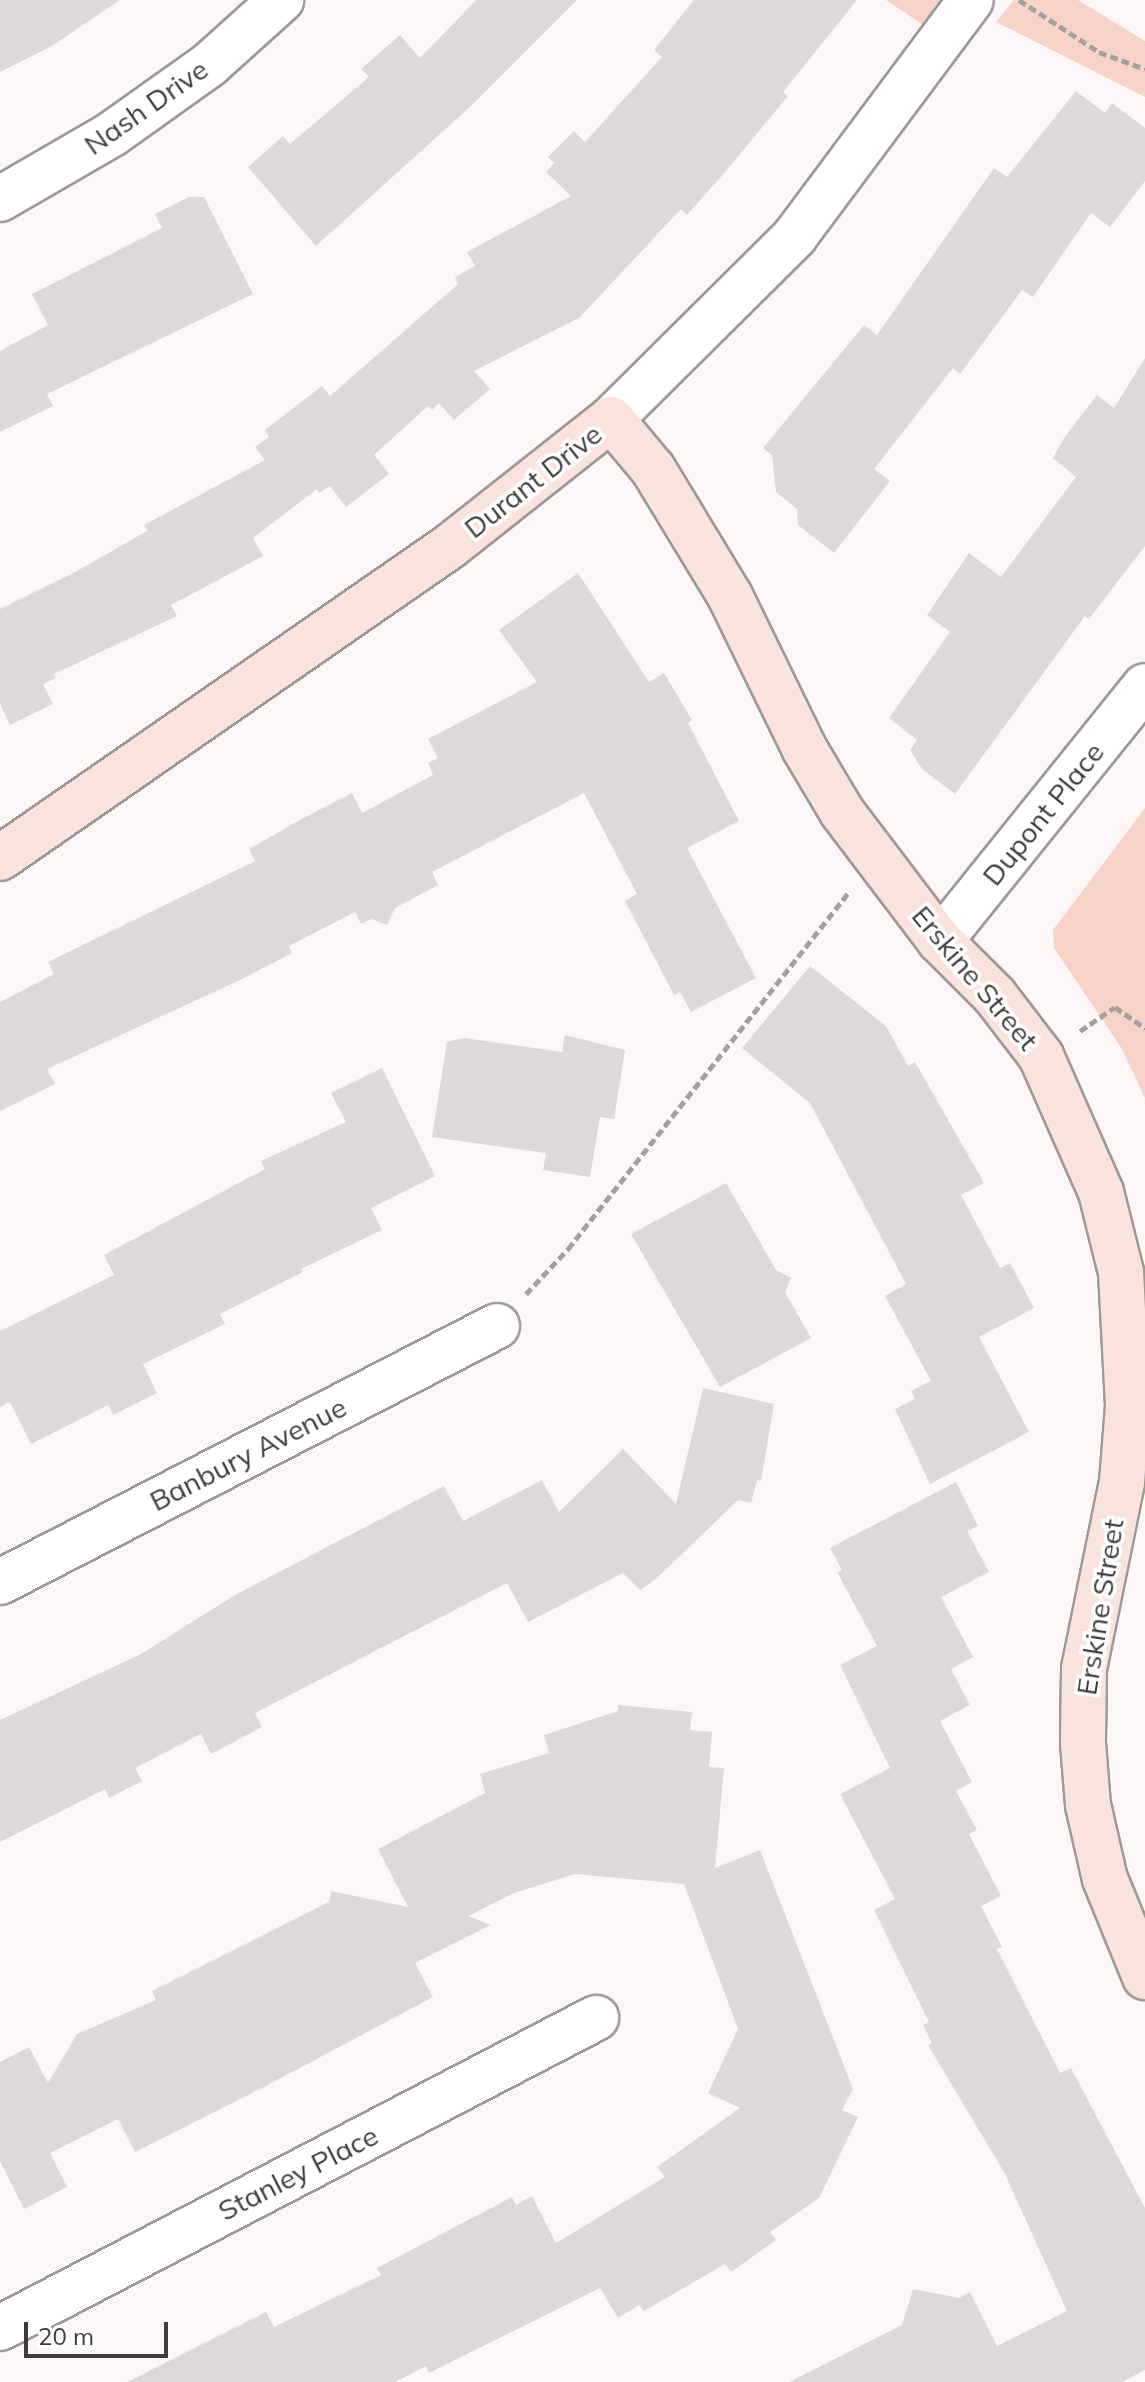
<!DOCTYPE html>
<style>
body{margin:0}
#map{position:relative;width:1145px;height:2382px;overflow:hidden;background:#fcf7f6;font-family:Mulish,sans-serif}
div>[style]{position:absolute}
.green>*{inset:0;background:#f7d2c9}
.building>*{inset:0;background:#ded9d8}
.path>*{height:5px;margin-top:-2.5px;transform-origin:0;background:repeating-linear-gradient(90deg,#a3a09f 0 8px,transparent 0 12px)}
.roads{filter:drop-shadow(2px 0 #9d9998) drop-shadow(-2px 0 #9d9998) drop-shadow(0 2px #9d9998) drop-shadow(0 -2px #9d9998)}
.street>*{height:44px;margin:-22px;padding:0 22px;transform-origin:22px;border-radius:22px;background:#fff}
.secondary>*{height:44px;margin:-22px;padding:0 22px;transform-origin:22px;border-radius:22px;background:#fae3dd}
span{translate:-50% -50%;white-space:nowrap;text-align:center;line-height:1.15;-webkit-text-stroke:7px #fff;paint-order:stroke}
.street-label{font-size:28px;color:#3e3c3b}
.scale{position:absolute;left:24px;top:2322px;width:144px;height:36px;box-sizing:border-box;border:4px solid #3e3c3b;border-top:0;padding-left:10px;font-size:24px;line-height:28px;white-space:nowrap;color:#3e3c3b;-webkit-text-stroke:6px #fff;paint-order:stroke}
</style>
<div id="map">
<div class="green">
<div style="clip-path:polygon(886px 0,942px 0,923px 25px)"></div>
<div style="clip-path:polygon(1014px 0,1078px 0,1145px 41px,1145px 97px,996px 22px)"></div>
<div style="clip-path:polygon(1145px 808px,1145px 1098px,1122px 1049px,1054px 948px,1053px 930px)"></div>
</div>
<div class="building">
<div style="clip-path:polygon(0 0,120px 0,52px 46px,0 72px)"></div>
<div style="clip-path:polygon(476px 0,577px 0,471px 106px,316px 246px,248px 167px,283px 136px,290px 144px,369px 77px,361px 69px,400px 35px,420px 58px)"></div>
<div style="clip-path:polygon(694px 0,857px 0,783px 92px,788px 96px,720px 178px,687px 215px,681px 209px,579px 318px,474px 371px,490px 389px,454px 420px,439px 403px,432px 410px,428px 406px,374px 455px,389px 474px,346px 507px,330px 486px,319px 493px,317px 489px,253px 538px,263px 556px,171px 605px,177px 616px,54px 674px,56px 678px,43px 684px,53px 704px,10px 725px,0 704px,0 609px,77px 571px,147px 531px,144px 525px,265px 460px,255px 447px,269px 437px,265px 430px,322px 386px,330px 396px,458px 284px,455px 277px,475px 266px,467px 252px,571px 196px,546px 172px,554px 163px,548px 157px,574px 131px,585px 142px,662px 57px,654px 50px)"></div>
<div style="clip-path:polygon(1076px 91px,1105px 113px,1112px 103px,1145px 128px,1145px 181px,1110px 227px,1091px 213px,1033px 297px,1022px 290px,960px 374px,953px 368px,874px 469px,890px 481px,834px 553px,798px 525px,797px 509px,776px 492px,772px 455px,763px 448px,864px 325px,877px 335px,994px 168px,1007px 177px)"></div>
<div style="clip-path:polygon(189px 197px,204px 197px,253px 294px,47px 394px,53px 406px,0 432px,0 351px,48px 325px,32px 294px,162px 228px,155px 214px)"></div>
<div style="clip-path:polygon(1145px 358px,1145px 546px,1089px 619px,1085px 616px,955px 794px,922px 769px,910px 750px,917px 740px,889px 718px,950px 632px,927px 615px,969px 553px,1001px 577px,1076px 477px,1053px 458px,1064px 438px,1097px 395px,1114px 408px)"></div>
<div style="clip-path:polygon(578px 573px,649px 682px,664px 673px,692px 720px,688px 723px,739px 821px,687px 848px,756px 978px,691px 1012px,680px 992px,674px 995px,625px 901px,637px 894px,584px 793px,432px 872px,438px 885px,395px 908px,387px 925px,371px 919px,361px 924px,355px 912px,289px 946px,292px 953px,240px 980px,47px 1069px,55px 1084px,0 1111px,0 1002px,54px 974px,48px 962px,255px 861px,249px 849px,307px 816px,352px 793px,362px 813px,433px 775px,428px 763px,438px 758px,428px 739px,537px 682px,499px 630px)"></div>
<div style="clip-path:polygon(810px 966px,886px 1026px,908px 1066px,915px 1062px,984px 1183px,961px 1195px,1000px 1268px,1010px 1263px,1034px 1308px,979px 1337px,1029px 1432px,930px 1484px,895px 1409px,915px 1399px,911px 1391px,931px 1381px,885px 1296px,906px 1284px,810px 1103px,742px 1048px)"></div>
<div style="clip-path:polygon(565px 1035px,625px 1050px,614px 1119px,600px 1117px,590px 1177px,543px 1170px,546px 1153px,432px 1137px,447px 1042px,464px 1038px,562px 1052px)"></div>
<div style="clip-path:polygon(382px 1068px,435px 1176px,371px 1208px,382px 1230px,301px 1269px,303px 1272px,220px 1314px,225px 1324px,143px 1364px,157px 1393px,113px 1415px,108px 1405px,31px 1444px,10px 1402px,0 1407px,0 1331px,114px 1275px,104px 1255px,265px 1169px,261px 1161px,346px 1122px,331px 1093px)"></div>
<div style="clip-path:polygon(726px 1183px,776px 1270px,791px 1278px,785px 1292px,811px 1338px,720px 1387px,631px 1234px)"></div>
<div style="clip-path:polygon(703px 1388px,774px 1404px,761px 1481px,757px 1480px,751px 1503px,738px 1500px,656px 1579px,640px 1590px,623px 1573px,528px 1622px,507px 1583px,255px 1713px,262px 1727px,211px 1754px,201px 1734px,135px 1768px,142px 1781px,109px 1798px,105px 1789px,0 1842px,0 1720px,141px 1654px,235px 1595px,444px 1486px,463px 1521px,542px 1480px,559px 1512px,623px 1449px,676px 1504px)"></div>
<div style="clip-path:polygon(956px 1482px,978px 1526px,967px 1531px,989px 1572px,941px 1597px,973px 1657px,951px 1669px,970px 1705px,940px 1721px,972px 1782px,956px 1791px,977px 1830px,969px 1834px,1001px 1896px,981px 1906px,1002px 1947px,997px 1949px,1060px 2073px,1071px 2068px,1145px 2208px,1145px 2370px,1122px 2382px,789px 2382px,902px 2325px,913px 2289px,959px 2298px,970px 2292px,997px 2346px,1067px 2311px,1004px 2172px,928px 2045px,932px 2043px,923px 2025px,929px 2022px,874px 1910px,895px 1899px,840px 1794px,890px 1768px,840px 1665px,877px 1646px,837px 1572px,842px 1570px,830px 1548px)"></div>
<div style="clip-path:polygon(618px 1705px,692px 1712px,690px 1730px,712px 1732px,709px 1767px,724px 1768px,715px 1868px,760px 1850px,853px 2089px,842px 2110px,858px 2117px,819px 2198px,770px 2232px,776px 2240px,731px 2272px,725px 2264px,644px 2311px,639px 2305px,618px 2318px,600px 2288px,429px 2373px,426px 2366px,395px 2382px,127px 2382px,266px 2312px,274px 2327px,381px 2275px,377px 2268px,512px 2197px,516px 2205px,532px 2196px,556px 2243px,665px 2177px,657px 2167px,740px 2108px,708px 2093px,738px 2029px,684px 1884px,575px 1874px,514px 1893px,468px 1916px,491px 1925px,415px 1963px,433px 1997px,264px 2087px,135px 2152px,118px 2119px,50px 2153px,67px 2187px,24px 2209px,0 2161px,0 2062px,29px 2047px,48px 2083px,77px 2034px,156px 2000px,152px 1991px,329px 1902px,331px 1891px,408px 1907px,378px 1849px,485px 1793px,480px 1774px,549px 1753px,544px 1735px,618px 1711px)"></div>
</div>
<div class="path">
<div style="left:1019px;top:0;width:95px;rotate:33deg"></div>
<div style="left:1099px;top:52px;width:49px;rotate:20.3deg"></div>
<div style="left:1080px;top:1031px;width:42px;rotate:-34.4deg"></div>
<div style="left:1115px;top:1007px;width:37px;rotate:35deg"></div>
<div style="left:526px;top:1294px;width:62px;rotate:-47deg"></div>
<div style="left:568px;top:1249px;width:453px;rotate:-51.8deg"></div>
</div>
<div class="roads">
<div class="street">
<div style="left:0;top:199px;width:129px;rotate:-30.1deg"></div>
<div style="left:112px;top:134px;width:120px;rotate:-35.5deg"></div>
<div style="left:210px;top:64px;width:96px;rotate:-42deg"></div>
<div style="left:611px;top:419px;width:260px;rotate:-44.8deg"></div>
<div style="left:795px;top:236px;width:294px;rotate:-53.3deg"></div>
<div style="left:940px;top:941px;width:327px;rotate:-51.2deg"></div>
<div style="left:0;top:1582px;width:559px;rotate:-27.25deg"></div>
<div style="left:0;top:2328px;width:672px;rotate:-27.48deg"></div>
</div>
<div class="secondary">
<div style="left:0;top:858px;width:546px;rotate:-34.71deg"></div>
<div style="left:449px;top:547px;width:206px;rotate:-38.3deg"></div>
<div style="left:611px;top:419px;width:65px;rotate:50deg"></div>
<div style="left:653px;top:469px;width:149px;rotate:58.8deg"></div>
<div style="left:730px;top:596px;width:169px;rotate:64deg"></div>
<div style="left:804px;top:748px;width:74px;rotate:59.3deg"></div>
<div style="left:842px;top:812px;width:162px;rotate:52.8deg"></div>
<div style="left:940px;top:941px;width:78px;rotate:45deg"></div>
<div style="left:995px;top:996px;width:76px;rotate:52.5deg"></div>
<div style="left:1041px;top:1056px;width:149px;rotate:66.2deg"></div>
<div style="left:1101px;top:1192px;width:82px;rotate:76deg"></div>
<div style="left:1121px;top:1272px;width:134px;rotate:87deg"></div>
<div style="left:1128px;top:1406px;width:76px;rotate:94.5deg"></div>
<div style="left:1122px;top:1482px;width:191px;rotate:101.5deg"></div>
<div style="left:1084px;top:1669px;width:74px;rotate:90.8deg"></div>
<div style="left:1083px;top:1743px;width:62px;rotate:85.4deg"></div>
<div style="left:1088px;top:1805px;width:76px;rotate:77.1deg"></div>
<div style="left:1105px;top:1879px;width:106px;rotate:67.8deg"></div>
</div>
</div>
<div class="street-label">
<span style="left:146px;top:107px;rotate:-35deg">Nash Drive</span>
<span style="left:533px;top:481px;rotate:-38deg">Durant Drive</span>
<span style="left:1043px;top:814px;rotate:-51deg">Dupont Place</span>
<span style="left:975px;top:978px;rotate:50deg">Erskine Street</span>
<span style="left:248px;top:1454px;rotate:-27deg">Banbury Avenue</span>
<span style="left:1100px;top:1607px;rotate:-81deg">Erskine Street</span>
<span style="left:298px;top:2173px;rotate:-27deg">Stanley Place</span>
</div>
<div class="scale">20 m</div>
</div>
